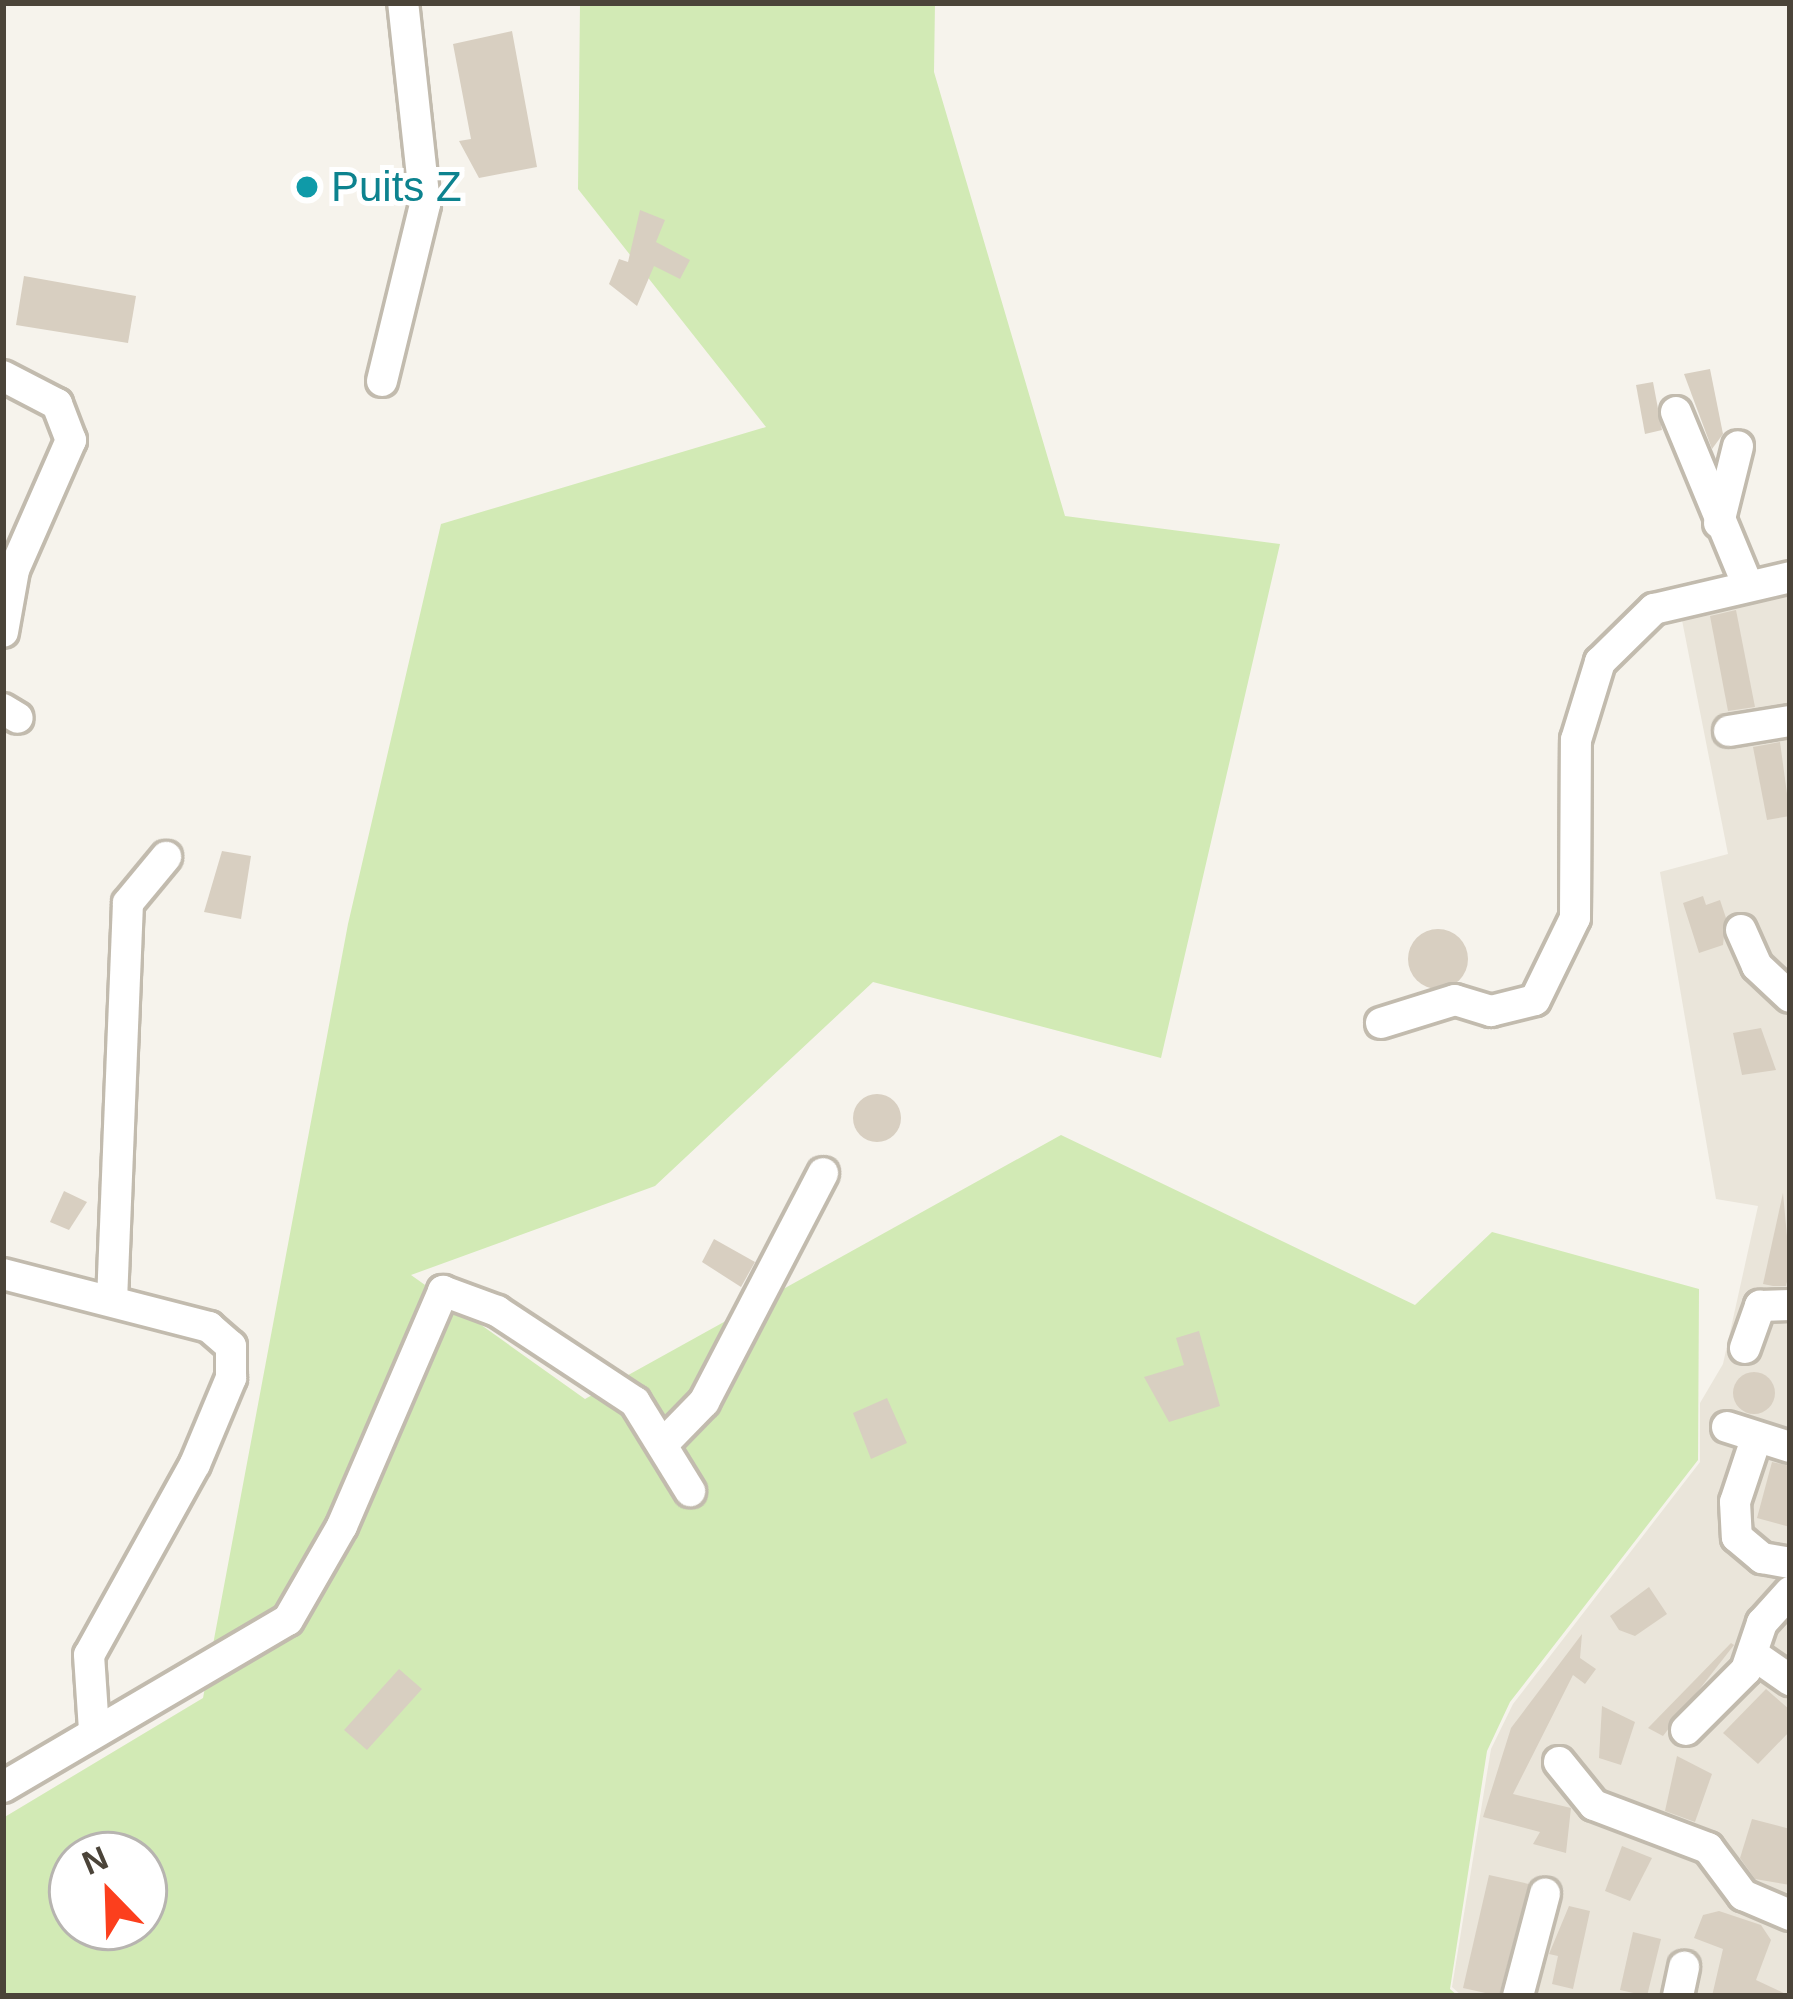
<!DOCTYPE html>
<style>
body{margin:0}
#map{position:relative;width:1793px;height:1999px;overflow:hidden;background:#f6f3ec;font-family:Helvetica,sans-serif}
div>[style]{position:absolute}
.residential>*{inset:0;background:#eae5da}
.green>*{inset:0;background:#d2eab5}
.building>*{inset:0;background:#d8cfc1}
.round{border-radius:50%}
.roads{filter:drop-shadow(3px 0 #c2bbae) drop-shadow(-3px 0 #c2bbae) drop-shadow(0 3px #c2bbae) drop-shadow(0 -3px #c2bbae)}
.minor>*{height:30px;margin:-15px;padding:0 15px;transform-origin:15px;border-radius:15px;background:#fff}
.dots>*{width:33px;height:33px;translate:-50% -50%;box-sizing:border-box;border:6px solid #fff;border-radius:50%}
span{translate:-50% -50%;white-space:nowrap;text-align:center;line-height:1.15;-webkit-text-stroke:10px #fff;paint-order:stroke}
.culture-label{font-size:42px;color:#0d838f}
.left{translate:0 -50%;text-align:left}
.frame{position:absolute;inset:0;border:6px solid #4b4439;pointer-events:none}
.north{position:absolute;left:48px;top:1831px;width:120px;height:120px;box-sizing:border-box;background:#fff;border:3px solid #b7b4b0;border-radius:50%;rotate:337deg;font-size:33px;font-weight:700;line-height:48px;text-align:center;color:#4b4439}
.north::after{content:'';display:block;margin:auto;width:42px;height:54px;background:#fc3f1d;clip-path:polygon(50% 0,100% 100%,50% 72%,0 100%)}
</style>
<div id="map">
<div class="residential">
<div style="clip-path:polygon(1790px 584px,1790px 1996px,1462px 1996px,1452px 1987px,1491px 1749px,1513px 1704px,1700px 1462px,1700px 1403px,1723px 1364px,1758px 1206px,1716px 1199px,1660px 872px,1728px 854px,1679px 605px)"></div>
</div>
<div class="green">
<div style="clip-path:polygon(evenodd,580px 3px,935px 3px,934px 72px,1065px 516px,1280px 544px,1161px 1058px,873px 982px,655px 1186px,411px 1275px,585px 1399px,1061px 1135px,1415px 1305px,1492px 1232px,1699px 1289px,1698px 1460px,1510px 1702px,1487px 1751px,1450px 1989px,1458px 1996px,3px 1996px,3px 1818px,203px 1698px,348px 924px,441px 524px,766px 427px,578px 189px,580px 3px,72px 1855px,144px 1855px,144px 1927px,72px 1927px,72px 1855px)"></div>
</div>
<div class="building">
<div style="clip-path:polygon(512px 31px,537px 167px,479px 178px,459px 141px,471px 139px,453px 44px)"></div>
<div style="clip-path:polygon(640px 210px,665px 220px,656px 242px,690px 260px,680px 279px,654px 266px,637px 306px,609px 284px,619px 259px,628px 262px)"></div>
<div style="clip-path:polygon(24px 276px,136px 296px,128px 343px,16px 325px)"></div>
<div style="clip-path:polygon(1710px 369px,1723px 434px,1712px 449px,1684px 374px)"></div>
<div style="clip-path:polygon(1653px 382px,1662px 430px,1645px 434px,1636px 385px)"></div>
<div style="clip-path:polygon(1736px 610px,1755px 707px,1728px 711px,1710px 616px)"></div>
<div style="clip-path:polygon(1780px 742px,1790px 816px,1767px 820px,1753px 747px)"></div>
<div style="clip-path:polygon(222px 851px,251px 856px,241px 919px,204px 912px)"></div>
<div style="clip-path:polygon(1703px 896px,1706px 905px,1720px 900px,1726px 918px,1723px 945px,1699px 953px,1683px 903px)"></div>
<div class="round" style="left:1408px;top:929px;width:60px;height:60px"></div>
<div style="clip-path:polygon(1761px 1028px,1776px 1070px,1742px 1075px,1733px 1033px)"></div>
<div class="round" style="left:853px;top:1094px;width:48px;height:48px"></div>
<div style="clip-path:polygon(64px 1191px,87px 1202px,69px 1230px,50px 1222px)"></div>
<div style="clip-path:polygon(1783px 1193px,1790px 1269px,1786px 1286px,1773px 1286px,1763px 1284px)"></div>
<div style="clip-path:polygon(714px 1239px,755px 1262px,741px 1287px,702px 1262px)"></div>
<div style="clip-path:polygon(1199px 1331px,1220px 1406px,1169px 1422px,1144px 1377px,1184px 1365px,1176px 1338px)"></div>
<div class="round" style="left:1733px;top:1372px;width:42px;height:42px"></div>
<div style="clip-path:polygon(887px 1398px,907px 1443px,871px 1459px,853px 1413px)"></div>
<div style="clip-path:polygon(1772px 1462px,1790px 1466px,1790px 1527px,1757px 1518px)"></div>
<div style="clip-path:polygon(1649px 1587px,1667px 1614px,1635px 1636px,1619px 1630px,1610px 1616px)"></div>
<div style="clip-path:polygon(1582px 1634px,1580px 1658px,1596px 1669px,1585px 1684px,1573px 1675px,1513px 1794px,1571px 1808px,1566px 1853px,1533px 1844px,1540px 1832px,1483px 1817px,1511px 1728px)"></div>
<div style="clip-path:polygon(1734px 1645px,1663px 1736px,1648px 1728px,1731px 1643px)"></div>
<div style="clip-path:polygon(399px 1669px,422px 1689px,367px 1750px,344px 1730px)"></div>
<div style="clip-path:polygon(1766px 1689px,1790px 1710px,1790px 1731px,1758px 1764px,1723px 1733px)"></div>
<div style="clip-path:polygon(1602px 1706px,1635px 1722px,1621px 1765px,1599px 1758px)"></div>
<div style="clip-path:polygon(1677px 1756px,1712px 1774px,1695px 1822px,1665px 1811px)"></div>
<div style="clip-path:polygon(1752px 1819px,1790px 1829px,1790px 1885px,1755px 1879px,1740px 1858px)"></div>
<div style="clip-path:polygon(1622px 1846px,1652px 1858px,1630px 1901px,1605px 1891px)"></div>
<div style="clip-path:polygon(1489px 1875px,1529px 1884px,1499px 1996px,1463px 1988px)"></div>
<div style="clip-path:polygon(1569px 1906px,1590px 1911px,1573px 1989px,1552px 1984px,1558px 1956px,1549px 1954px)"></div>
<div style="clip-path:polygon(1719px 1911px,1761px 1925px,1771px 1940px,1756px 1980px,1790px 1996px,1712px 1996px,1723px 1949px,1694px 1938px,1703px 1915px)"></div>
<div style="clip-path:polygon(1633px 1932px,1661px 1939px,1647px 1996px,1620px 1990px)"></div>
</div>
<div class="roads">
<div class="minor">
<div style="left:3px;top:376px;width:61px;rotate:27.4deg"></div>
<div style="left:57px;top:404px;width:39px;rotate:69deg"></div>
<div style="left:71px;top:440px;width:142px;rotate:113.7deg"></div>
<div style="left:14px;top:570px;width:63px;rotate:100.1deg"></div>
<div style="left:382px;top:381px;width:182px;rotate:-76.3deg"></div>
<div style="left:425px;top:204px;width:202px;rotate:-96.2deg"></div>
<div style="left:1676px;top:412px;width:185px;rotate:67.5deg"></div>
<div style="left:1719px;top:523px;width:79px;rotate:-76.1deg"></div>
<div style="left:3px;top:709px;width:17px;rotate:31deg"></div>
<div style="left:1729px;top:731px;width:62px;rotate:-9.3deg"></div>
<div style="left:1741px;top:930px;width:39px;rotate:66deg"></div>
<div style="left:1757px;top:966px;width:45px;rotate:43.2deg"></div>
<div style="left:1381px;top:1023px;width:77px;rotate:-17.3deg"></div>
<div style="left:1455px;top:1000px;width:38px;rotate:17deg"></div>
<div style="left:1491px;top:1011px;width:45px;rotate:-14deg"></div>
<div style="left:1535px;top:1000px;width:91px;rotate:-64deg"></div>
<div style="left:1575px;top:918px;width:178px;rotate:-89.7deg"></div>
<div style="left:1576px;top:740px;width:82px;rotate:-72.9deg"></div>
<div style="left:1600px;top:662px;width:76px;rotate:-44.5deg"></div>
<div style="left:1654px;top:609px;width:140px;rotate:-13.2deg"></div>
<div style="left:3px;top:1274px;width:213px;rotate:14.4deg"></div>
<div style="left:209px;top:1327px;width:29px;rotate:41deg"></div>
<div style="left:231px;top:1346px;width:32px;rotate:90deg"></div>
<div style="left:231px;top:1378px;width:93px;rotate:112.7deg"></div>
<div style="left:195px;top:1464px;width:218px;rotate:119deg"></div>
<div style="left:89px;top:1655px;width:75px;rotate:86.2deg"></div>
<div style="left:112px;top:1301px;width:398px;rotate:-87.7deg"></div>
<div style="left:128px;top:903px;width:60px;rotate:-50.4deg"></div>
<div style="left:1745px;top:1348px;width:45px;rotate:-70.3deg"></div>
<div style="left:1760px;top:1306px;width:30px;rotate:-2deg"></div>
<div style="left:1727px;top:1427px;width:66px;rotate:17.6deg"></div>
<div style="left:1756px;top:1439px;width:66px;rotate:108.4deg"></div>
<div style="left:1735px;top:1502px;width:35px;rotate:87deg"></div>
<div style="left:1737px;top:1537px;width:33px;rotate:40deg"></div>
<div style="left:1762px;top:1558px;width:28px;rotate:10deg"></div>
<div style="left:663px;top:1444px;width:59px;rotate:-45.7deg"></div>
<div style="left:704px;top:1402px;width:258px;rotate:-62.5deg"></div>
<div style="left:1754px;top:1655px;width:44px;rotate:34.8deg"></div>
<div style="left:1686px;top:1730px;width:85px;rotate:-45deg"></div>
<div style="left:1746px;top:1670px;width:50px;rotate:-71.2deg"></div>
<div style="left:1762px;top:1623px;width:42px;rotate:-47.9deg"></div>
<div style="left:1559px;top:1762px;width:55px;rotate:50.9deg"></div>
<div style="left:1594px;top:1805px;width:122px;rotate:20.7deg"></div>
<div style="left:1708px;top:1848px;width:59px;rotate:53.3deg"></div>
<div style="left:1743px;top:1895px;width:51px;rotate:23.1deg"></div>
<div style="left:3px;top:1787px;width:330px;rotate:-30.4deg"></div>
<div style="left:288px;top:1620px;width:108px;rotate:-60.1deg"></div>
<div style="left:342px;top:1526px;width:256px;rotate:-66.7deg"></div>
<div style="left:443px;top:1291px;width:58px;rotate:20.3deg"></div>
<div style="left:497px;top:1311px;width:165px;rotate:33.4deg"></div>
<div style="left:635px;top:1402px;width:105px;rotate:58.3deg"></div>
<div style="left:1518px;top:1996px;width:106px;rotate:-75.2deg"></div>
<div style="left:1678px;top:1996px;width:30px;rotate:-78deg"></div>
</div>
</div>
<div class="dots">
<div style="left:307px;top:187px;background:#0f9aa8"></div>
</div>
<div class="culture-label">
<span class="left" style="left:331px;top:187px">Puits Z</span>
</div>
<div class="frame"></div>
<div class="north">N</div>
</div>
